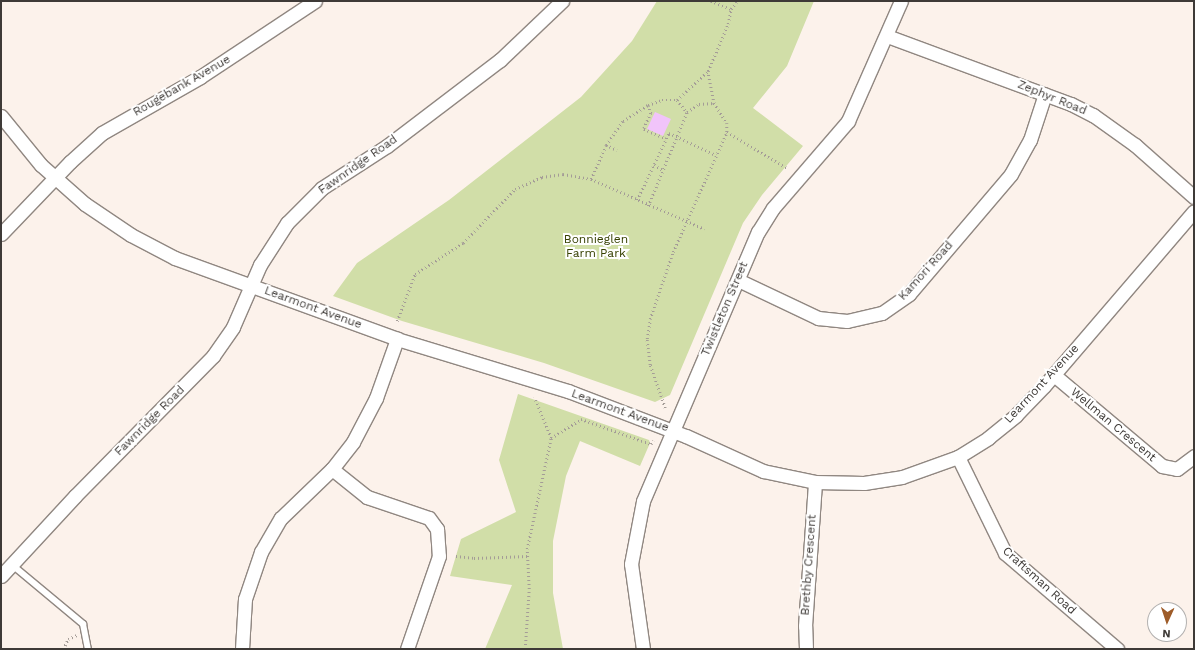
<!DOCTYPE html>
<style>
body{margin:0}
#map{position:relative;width:1195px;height:650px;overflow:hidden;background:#fcf2eb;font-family:"Work Sans",sans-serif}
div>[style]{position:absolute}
.green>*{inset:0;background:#d1dea8}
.building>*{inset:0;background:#f1c4fa}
.path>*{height:2.5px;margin-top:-1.25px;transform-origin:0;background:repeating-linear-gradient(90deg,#a49c97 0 1px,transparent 0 4px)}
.roads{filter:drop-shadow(1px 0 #908781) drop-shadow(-1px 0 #908781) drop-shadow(0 1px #908781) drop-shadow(0 -1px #908781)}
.lane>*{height:6px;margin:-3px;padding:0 3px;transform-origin:3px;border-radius:3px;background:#fff}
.street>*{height:13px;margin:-6.5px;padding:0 6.5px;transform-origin:6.5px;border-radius:6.5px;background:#fff}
span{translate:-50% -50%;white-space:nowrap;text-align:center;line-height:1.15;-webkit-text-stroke:4px #fff;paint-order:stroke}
.street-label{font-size:12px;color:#3e3a37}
.park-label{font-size:12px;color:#364000}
.frame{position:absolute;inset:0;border:2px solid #3e3a37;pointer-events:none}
.north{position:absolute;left:1147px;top:602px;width:40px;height:40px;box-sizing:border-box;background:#fff;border:1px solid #b2b0af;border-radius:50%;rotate:183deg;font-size:11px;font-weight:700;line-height:16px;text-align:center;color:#3e3a37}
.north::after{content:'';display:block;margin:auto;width:14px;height:18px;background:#9e5c29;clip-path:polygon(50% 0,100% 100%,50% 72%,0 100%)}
</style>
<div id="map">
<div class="green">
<div style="clip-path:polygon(657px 1px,814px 1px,787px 66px,753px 108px,803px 146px,762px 195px,743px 223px,670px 395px,655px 402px,544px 363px,402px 321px,333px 296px,357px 263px,449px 200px,581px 97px,632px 41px)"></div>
<div style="clip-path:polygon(518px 394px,649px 440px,650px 443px,640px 466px,580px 441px,566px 476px,553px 541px,553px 593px,563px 649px,485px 649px,512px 585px,450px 576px,461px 539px,516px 512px,499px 460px)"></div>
</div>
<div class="building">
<div style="clip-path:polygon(655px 112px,671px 119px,663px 136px,647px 129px)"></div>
</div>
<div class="path">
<div style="left:711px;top:1px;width:22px;rotate:22deg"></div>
<div style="left:708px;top:71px;width:33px;rotate:79deg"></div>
<div style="left:714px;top:103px;width:24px;rotate:57deg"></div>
<div style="left:727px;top:123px;width:9px;rotate:90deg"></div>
<div style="left:727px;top:132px;width:70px;rotate:31deg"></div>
<div style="left:677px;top:100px;width:16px;rotate:50deg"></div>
<div style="left:648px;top:105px;width:9px;rotate:69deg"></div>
<div style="left:651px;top:113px;width:17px;rotate:114deg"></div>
<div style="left:644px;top:129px;width:24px;rotate:24deg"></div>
<div style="left:606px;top:145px;width:12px;rotate:24deg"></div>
<div style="left:654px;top:165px;width:10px;rotate:29deg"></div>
<div style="left:591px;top:179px;width:37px;rotate:-66deg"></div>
<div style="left:606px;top:145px;width:29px;rotate:-55deg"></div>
<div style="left:623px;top:121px;width:30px;rotate:-33deg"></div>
<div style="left:648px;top:105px;width:15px;rotate:-20deg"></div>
<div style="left:662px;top:100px;width:15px"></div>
<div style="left:677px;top:100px;width:42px;rotate:-43.1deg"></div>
<div style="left:708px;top:71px;width:51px;rotate:-66.9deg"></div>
<div style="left:728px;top:24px;width:15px;rotate:-79deg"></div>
<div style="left:731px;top:9px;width:10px;rotate:-53deg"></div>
<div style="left:637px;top:200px;width:74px;rotate:-64.5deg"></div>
<div style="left:669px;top:133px;width:52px;rotate:25.1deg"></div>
<div style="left:648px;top:206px;width:102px;rotate:-67.5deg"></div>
<div style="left:687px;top:112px;width:14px;rotate:-34deg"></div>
<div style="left:699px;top:104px;width:15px;rotate:-4deg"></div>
<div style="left:397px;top:321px;width:50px;rotate:-69deg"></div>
<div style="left:415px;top:274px;width:57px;rotate:-32.9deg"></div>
<div style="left:463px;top:243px;width:75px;rotate:-46.1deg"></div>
<div style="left:515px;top:189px;width:30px;rotate:-24deg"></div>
<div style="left:542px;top:177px;width:21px;rotate:-8deg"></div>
<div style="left:563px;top:174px;width:28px;rotate:10deg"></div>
<div style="left:591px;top:179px;width:124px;rotate:23.7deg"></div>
<div style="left:665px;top:408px;width:46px;rotate:-109.2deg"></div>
<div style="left:650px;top:365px;width:26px;rotate:-97deg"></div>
<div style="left:647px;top:339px;width:20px;rotate:-81deg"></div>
<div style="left:650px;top:319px;width:71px;rotate:-71.1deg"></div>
<div style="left:673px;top:252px;width:132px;rotate:-65.8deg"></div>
<div style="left:551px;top:438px;width:36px;rotate:-32deg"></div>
<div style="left:581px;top:419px;width:74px;rotate:19.7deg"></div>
<div style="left:651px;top:444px;width:4px;rotate:-63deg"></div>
<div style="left:456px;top:556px;width:18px;rotate:6deg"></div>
<div style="left:474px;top:558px;width:54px;rotate:-2.1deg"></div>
<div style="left:63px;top:649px;width:11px;rotate:-63deg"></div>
<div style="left:68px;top:639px;width:10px;rotate:-24deg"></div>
<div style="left:525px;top:649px;width:60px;rotate:-86.2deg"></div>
<div style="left:529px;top:589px;width:40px;rotate:-92.9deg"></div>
<div style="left:527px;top:549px;width:114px;rotate:-77.8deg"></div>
<div style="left:551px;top:438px;width:44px;rotate:-112.5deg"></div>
</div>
<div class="roads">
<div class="lane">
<div style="left:11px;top:564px;width:94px;rotate:39.8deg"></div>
<div style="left:83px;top:624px;width:25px;rotate:79deg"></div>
</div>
<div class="street">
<div style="left:887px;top:36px;width:196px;rotate:20.3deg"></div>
<div style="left:1071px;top:104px;width:25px;rotate:27deg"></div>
<div style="left:1093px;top:115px;width:52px;rotate:35.5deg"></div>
<div style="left:1135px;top:145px;width:79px;rotate:41.4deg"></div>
<div style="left:1px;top:116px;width:63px;rotate:50.8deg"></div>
<div style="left:41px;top:165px;width:59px;rotate:41.6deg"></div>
<div style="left:85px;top:204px;width:55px;rotate:34deg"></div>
<div style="left:131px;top:235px;width:50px;rotate:27.6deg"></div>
<div style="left:175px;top:258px;width:236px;rotate:20deg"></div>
<div style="left:397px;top:339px;width:179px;rotate:16.9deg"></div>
<div style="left:568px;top:391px;width:126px;rotate:20.9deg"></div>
<div style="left:686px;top:436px;width:85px;rotate:24.4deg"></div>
<div style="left:763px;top:471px;width:53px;rotate:11.9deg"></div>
<div style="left:815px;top:482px;width:49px;rotate:1.2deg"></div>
<div style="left:864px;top:483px;width:38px;rotate:-9deg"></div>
<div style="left:902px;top:477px;width:59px;rotate:-19.7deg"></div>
<div style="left:958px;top:457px;width:36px;rotate:-32deg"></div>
<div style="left:988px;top:438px;width:36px;rotate:-39deg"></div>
<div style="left:1016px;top:415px;width:40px;rotate:-46deg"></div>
<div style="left:1044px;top:386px;width:230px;rotate:-49.4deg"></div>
<div style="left:1px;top:234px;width:100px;rotate:-46.2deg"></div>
<div style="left:70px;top:162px;width:43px;rotate:-42.2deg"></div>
<div style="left:102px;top:133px;width:113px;rotate:-29.7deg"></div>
<div style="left:200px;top:77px;width:138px;rotate:-33.5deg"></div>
<div style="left:738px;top:280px;width:89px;rotate:25.4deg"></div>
<div style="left:818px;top:318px;width:29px;rotate:6deg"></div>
<div style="left:847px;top:321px;width:36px;rotate:-13deg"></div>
<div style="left:882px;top:313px;width:33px;rotate:-35deg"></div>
<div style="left:909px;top:294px;width:157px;rotate:-49.6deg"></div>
<div style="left:1011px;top:174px;width:39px;rotate:-61deg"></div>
<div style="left:1030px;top:140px;width:48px;rotate:-71.9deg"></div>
<div style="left:1054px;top:375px;width:141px;rotate:40.1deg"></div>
<div style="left:1162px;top:466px;width:15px;rotate:11deg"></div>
<div style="left:1177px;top:469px;width:21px;rotate:-37deg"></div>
<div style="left:958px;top:457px;width:107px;rotate:63.9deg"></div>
<div style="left:1005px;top:553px;width:148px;rotate:40.6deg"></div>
<div style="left:332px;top:469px;width:45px;rotate:38.7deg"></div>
<div style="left:367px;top:497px;width:65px;rotate:18.7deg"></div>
<div style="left:429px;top:518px;width:14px;rotate:54deg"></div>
<div style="left:437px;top:529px;width:27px;rotate:86deg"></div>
<div style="left:439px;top:556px;width:98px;rotate:109deg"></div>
<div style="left:1px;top:576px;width:109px;rotate:-47.2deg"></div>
<div style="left:75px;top:496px;width:197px;rotate:-45.4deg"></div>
<div style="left:213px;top:356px;width:35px;rotate:-55deg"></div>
<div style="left:233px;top:327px;width:68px;rotate:-66.5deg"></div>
<div style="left:260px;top:265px;width:50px;rotate:-57.3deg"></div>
<div style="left:287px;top:223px;width:49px;rotate:-45deg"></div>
<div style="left:322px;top:188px;width:77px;rotate:-32.9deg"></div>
<div style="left:387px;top:146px;width:142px;rotate:-37.3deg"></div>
<div style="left:500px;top:60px;width:86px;rotate:-43.6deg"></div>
<div style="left:242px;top:649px;width:50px;rotate:-86.6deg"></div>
<div style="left:245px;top:599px;width:50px;rotate:-71.2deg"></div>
<div style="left:261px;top:552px;width:39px;rotate:-60deg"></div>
<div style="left:281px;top:518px;width:71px;rotate:-43.9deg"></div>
<div style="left:332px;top:469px;width:34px;rotate:-52deg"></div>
<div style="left:353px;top:442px;width:50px;rotate:-62.4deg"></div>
<div style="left:376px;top:398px;width:63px;rotate:-70.4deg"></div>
<div style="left:643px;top:649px;width:86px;rotate:-98deg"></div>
<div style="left:631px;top:564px;width:64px;rotate:-79.2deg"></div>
<div style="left:643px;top:501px;width:293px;rotate:-66.9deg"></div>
<div style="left:758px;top:232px;width:28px;rotate:-58deg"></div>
<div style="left:773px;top:208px;width:115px;rotate:-49.2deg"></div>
<div style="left:848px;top:121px;width:131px;rotate:-66.2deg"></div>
<div style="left:806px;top:649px;width:23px;rotate:-92deg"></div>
<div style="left:805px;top:626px;width:144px;rotate:-86deg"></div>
</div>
</div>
<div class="street-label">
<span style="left:182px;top:86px;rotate:-30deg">Rougebank Avenue</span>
<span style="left:1052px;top:98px;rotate:22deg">Zephyr Road</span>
<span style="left:358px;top:165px;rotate:-35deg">Fawnridge Road</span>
<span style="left:926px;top:271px;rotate:-48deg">Kamori Road</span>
<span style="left:313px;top:308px;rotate:20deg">Learmont Avenue</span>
<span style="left:725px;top:309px;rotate:-67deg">Twistleton Street</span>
<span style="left:1042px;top:384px;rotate:-47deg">Learmont Avenue</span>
<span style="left:620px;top:411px;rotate:20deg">Learmont Avenue</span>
<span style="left:150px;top:421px;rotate:-45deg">Fawnridge Road</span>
<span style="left:1113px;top:425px;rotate:40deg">Wellman Crescent</span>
<span style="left:809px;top:565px;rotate:-86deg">Brethby Crescent</span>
<span style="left:1039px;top:581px;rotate:42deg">Craftsman Road</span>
</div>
<div class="park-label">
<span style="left:596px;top:247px">Bonnieglen<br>Farm Park</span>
</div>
<div class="frame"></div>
<div class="north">N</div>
</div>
